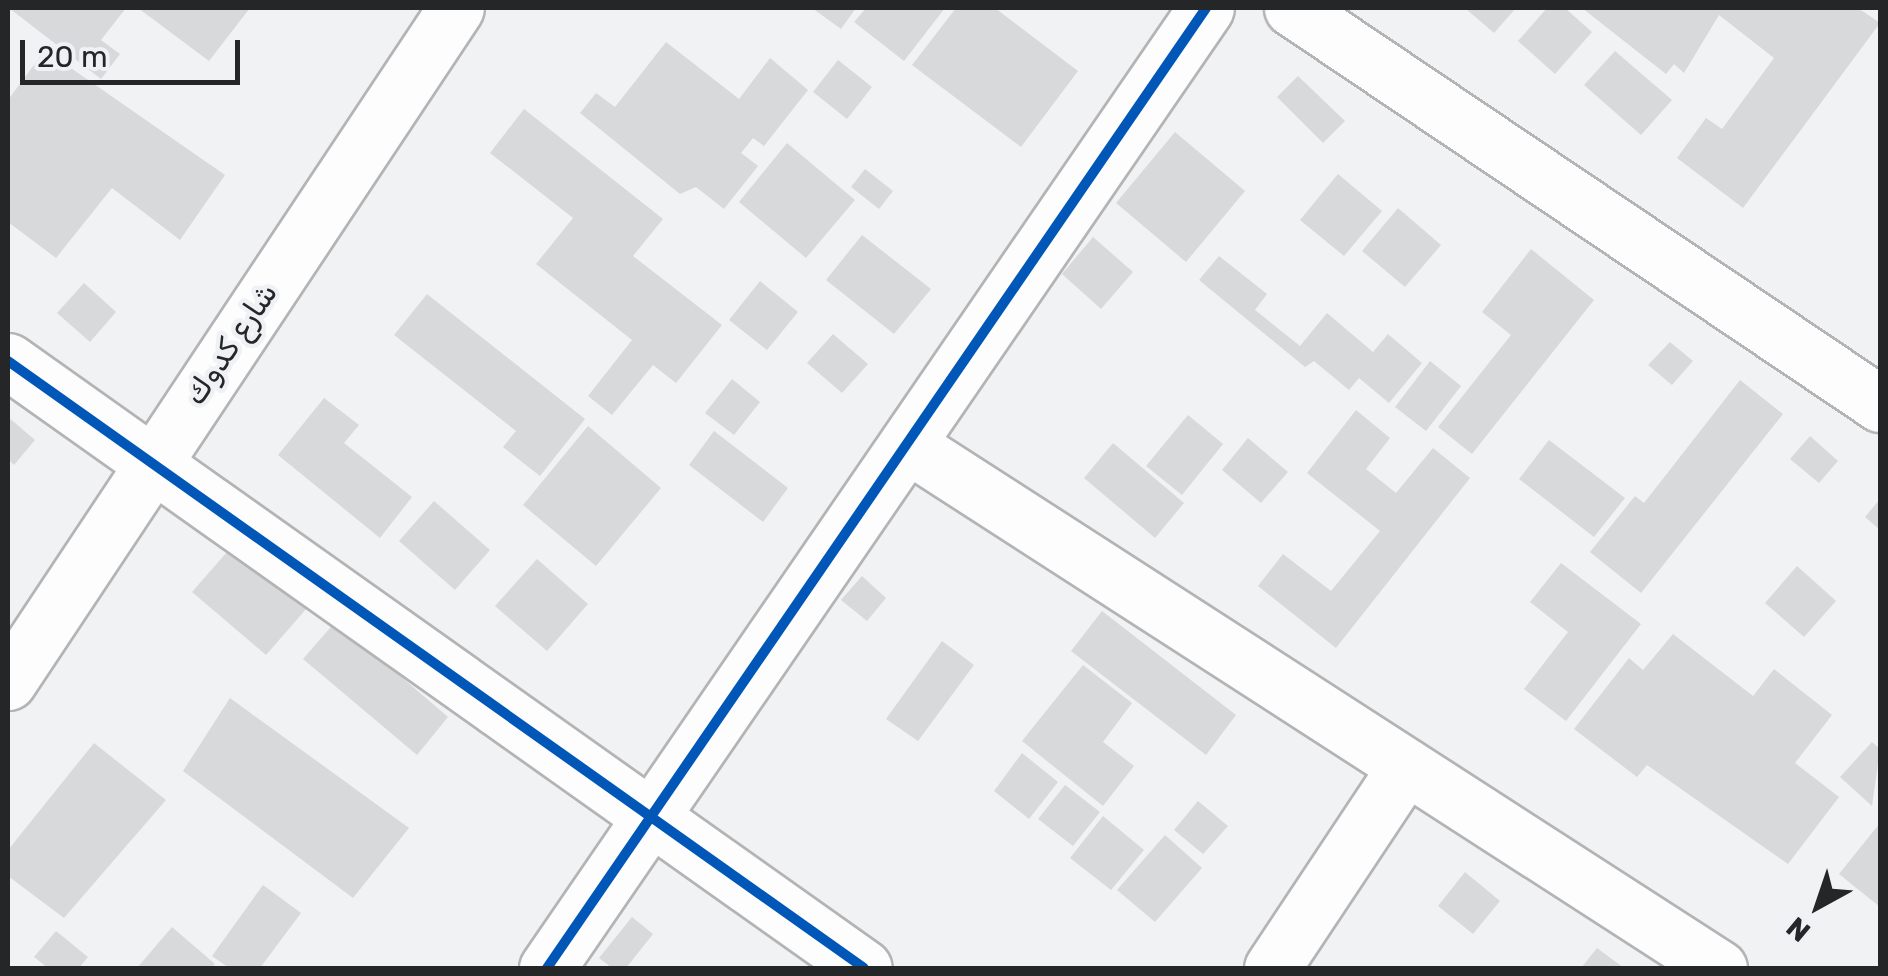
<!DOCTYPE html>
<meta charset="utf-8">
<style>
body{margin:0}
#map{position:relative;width:1888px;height:976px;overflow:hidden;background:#f0f2f4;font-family:Rubik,Vazirmatn,sans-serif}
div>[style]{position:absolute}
.building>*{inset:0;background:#d8d9db}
.roads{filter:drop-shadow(2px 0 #b4b4b6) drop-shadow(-2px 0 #b4b4b6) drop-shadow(0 2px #b4b4b6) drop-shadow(0 -2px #b4b4b6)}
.street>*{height:55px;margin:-27.5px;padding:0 27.5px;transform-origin:27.5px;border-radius:27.5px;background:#fdfdfd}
.secondary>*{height:55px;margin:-27.5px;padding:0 27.5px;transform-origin:27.5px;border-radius:27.5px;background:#fdfdfd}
.cycleway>*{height:10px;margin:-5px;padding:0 5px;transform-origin:5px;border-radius:5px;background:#0057b8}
span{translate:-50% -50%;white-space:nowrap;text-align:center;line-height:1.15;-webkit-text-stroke:9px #eff1f5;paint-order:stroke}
.street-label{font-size:30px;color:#252627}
.frame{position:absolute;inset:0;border:10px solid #252627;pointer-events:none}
.north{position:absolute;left:1768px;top:856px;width:100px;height:100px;-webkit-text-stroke:8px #eff1f5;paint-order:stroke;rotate:220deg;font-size:28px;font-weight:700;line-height:40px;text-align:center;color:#252627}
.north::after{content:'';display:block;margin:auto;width:35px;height:45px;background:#252627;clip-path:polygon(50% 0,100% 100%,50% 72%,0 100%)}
.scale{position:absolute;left:20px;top:40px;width:220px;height:45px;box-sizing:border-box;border:5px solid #252627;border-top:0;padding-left:12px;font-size:30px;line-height:35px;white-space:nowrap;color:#252627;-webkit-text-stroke:8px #eff1f5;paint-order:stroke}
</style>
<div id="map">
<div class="building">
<div style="clip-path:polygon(9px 8px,126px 8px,101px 40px,120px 54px,101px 79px)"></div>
<div style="clip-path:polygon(138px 8px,250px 8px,209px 61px)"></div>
<div style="clip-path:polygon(812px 8px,856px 8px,841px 29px)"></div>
<div style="clip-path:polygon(866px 8px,945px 8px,904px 61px,854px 22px)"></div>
<div style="clip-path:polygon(956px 8px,995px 8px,1078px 71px,1021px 147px,912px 65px)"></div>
<div style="clip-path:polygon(1465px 8px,1516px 8px,1494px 33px)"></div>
<div style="clip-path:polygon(1547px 8px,1565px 8px,1592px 32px,1555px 74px,1518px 41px)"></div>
<div style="clip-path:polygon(1582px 8px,1858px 8px,1880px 23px,1743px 208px,1677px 158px,1706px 118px,1722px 129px,1774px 58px,1719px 15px,1684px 73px,1674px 64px,1666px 74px)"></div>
<div style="clip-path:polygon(666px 42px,739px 99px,770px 58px,808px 90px,764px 146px,753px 138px,741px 153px,758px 166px,724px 209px,696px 187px,680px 194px,580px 113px,596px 93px,615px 107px)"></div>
<div style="clip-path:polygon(45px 50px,225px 175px,180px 240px,112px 188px,56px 258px,8px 222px,8px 100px)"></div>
<div style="clip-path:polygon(1615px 51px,1672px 100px,1641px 135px,1584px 85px)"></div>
<div style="clip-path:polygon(838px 60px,872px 87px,847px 119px,813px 92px)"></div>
<div style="clip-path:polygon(1298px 76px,1345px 121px,1323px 143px,1277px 97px)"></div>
<div style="clip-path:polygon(524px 109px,663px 219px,633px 256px,722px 325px,676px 383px,653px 365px,612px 415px,588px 396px,632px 340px,536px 264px,573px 218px,490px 153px)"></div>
<div style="clip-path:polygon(1175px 132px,1245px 191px,1186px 262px,1116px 203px)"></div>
<div style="clip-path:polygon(787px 143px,855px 200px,806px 258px,739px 202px)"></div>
<div style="clip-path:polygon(865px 169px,893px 191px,879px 209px,851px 187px)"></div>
<div style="clip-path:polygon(1338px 174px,1382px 211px,1344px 256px,1300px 220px)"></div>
<div style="clip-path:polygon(1398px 208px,1441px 245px,1405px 287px,1362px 251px)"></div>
<div style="clip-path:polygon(862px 235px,931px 289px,894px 334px,826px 280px)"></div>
<div style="clip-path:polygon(1093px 237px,1133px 272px,1101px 309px,1062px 274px)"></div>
<div style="clip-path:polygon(1531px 249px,1594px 300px,1472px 454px,1438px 427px,1511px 335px,1482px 312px)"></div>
<div style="clip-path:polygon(1219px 256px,1267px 294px,1255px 310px,1300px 346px,1327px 313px,1373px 352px,1388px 334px,1422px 363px,1389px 403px,1359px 378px,1349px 390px,1314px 361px,1305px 367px,1199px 280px)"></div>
<div style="clip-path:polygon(760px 281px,798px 312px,767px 350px,729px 320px)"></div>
<div style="clip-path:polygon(84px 283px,116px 312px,90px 342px,57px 313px)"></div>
<div style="clip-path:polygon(427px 294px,585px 419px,540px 476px,503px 447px,516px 431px,394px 335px)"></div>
<div style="clip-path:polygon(833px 334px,868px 364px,842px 393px,807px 363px)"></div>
<div style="clip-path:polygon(1670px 342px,1693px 361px,1672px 385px,1648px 365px)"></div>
<div style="clip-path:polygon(1430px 361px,1461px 386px,1426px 431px,1395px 407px)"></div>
<div style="clip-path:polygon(732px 379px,760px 402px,734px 435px,705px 413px)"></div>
<div style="clip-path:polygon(1740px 380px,1783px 414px,1641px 593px,1590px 552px,1635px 496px,1644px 503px)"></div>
<div style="clip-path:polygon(324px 398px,359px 425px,344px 443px,412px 497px,380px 538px,278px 455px)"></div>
<div style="clip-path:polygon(1356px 410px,1390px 438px,1366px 469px,1396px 493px,1433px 448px,1470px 478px,1336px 648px,1258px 586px,1283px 554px,1331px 591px,1380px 531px,1307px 473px)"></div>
<div style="clip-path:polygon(1188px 415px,1223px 444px,1182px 495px,1146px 466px)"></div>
<div style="clip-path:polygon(8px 417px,35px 440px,14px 465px,8px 459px)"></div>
<div style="clip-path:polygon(588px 426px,661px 488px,596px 566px,523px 505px)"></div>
<div style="clip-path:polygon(714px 431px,788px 488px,763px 522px,689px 465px)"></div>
<div style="clip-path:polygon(1810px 436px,1838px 461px,1819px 483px,1790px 459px)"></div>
<div style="clip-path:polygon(1248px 438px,1288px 472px,1261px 503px,1222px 470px)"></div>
<div style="clip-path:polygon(1549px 440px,1625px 498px,1594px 537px,1519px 479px)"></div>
<div style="clip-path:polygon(1113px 443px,1184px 503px,1155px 538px,1084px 478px)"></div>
<div style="clip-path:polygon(1880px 499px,1880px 530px,1865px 517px)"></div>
<div style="clip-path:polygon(434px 501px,490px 550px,455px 590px,399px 541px)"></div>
<div style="clip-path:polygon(241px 536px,314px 600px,266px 655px,192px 592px)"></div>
<div style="clip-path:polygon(537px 559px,588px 604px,547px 651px,495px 606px)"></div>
<div style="clip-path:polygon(1561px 563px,1641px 624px,1566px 721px,1524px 689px,1568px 632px,1530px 602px)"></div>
<div style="clip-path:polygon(1797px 566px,1836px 601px,1804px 637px,1765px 603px)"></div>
<div style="clip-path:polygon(862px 576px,886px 598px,867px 621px,841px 600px)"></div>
<div style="clip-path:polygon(1102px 611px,1236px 715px,1206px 755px,1071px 651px)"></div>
<div style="clip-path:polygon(336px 621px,448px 717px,417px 755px,303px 659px)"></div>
<div style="clip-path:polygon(1673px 634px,1753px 696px,1774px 669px,1832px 715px,1795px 763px,1839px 797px,1788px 864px,1647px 765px,1637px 777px,1574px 729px,1629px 658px,1643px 670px)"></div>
<div style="clip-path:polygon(942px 641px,974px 665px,918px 741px,886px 719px)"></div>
<div style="clip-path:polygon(1083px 665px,1132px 703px,1103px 742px,1134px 766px,1103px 806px,1022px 741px)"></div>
<div style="clip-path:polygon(230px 698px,409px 828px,353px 898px,183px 771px)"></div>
<div style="clip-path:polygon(1872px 742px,1880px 749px,1872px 806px,1840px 777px)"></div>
<div style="clip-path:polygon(94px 743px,166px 800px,64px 918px,8px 876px,8px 850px)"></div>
<div style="clip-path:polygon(1022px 753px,1058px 782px,1029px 819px,994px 791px)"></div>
<div style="clip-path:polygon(1065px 785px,1100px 812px,1073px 846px,1038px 819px)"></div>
<div style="clip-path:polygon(1198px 801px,1228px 826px,1203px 854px,1174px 830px)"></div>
<div style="clip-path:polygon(1103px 816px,1144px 850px,1111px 890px,1070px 858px)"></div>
<div style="clip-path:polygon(1880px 823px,1880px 907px,1839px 874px)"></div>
<div style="clip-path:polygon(1165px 835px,1202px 868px,1155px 922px,1117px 890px)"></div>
<div style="clip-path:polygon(1465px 872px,1500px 901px,1473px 934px,1438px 906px)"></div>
<div style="clip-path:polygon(263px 885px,301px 913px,260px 968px,229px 968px,212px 956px)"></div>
<div style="clip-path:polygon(632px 917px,653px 934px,626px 968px,612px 968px,599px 958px)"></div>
<div style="clip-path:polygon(172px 927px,215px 964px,211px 968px,137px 968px)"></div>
<div style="clip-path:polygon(56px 931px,88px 957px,79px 968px,48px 968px,34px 957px)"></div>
<div style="clip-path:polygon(1597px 948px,1624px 968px,1581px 968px)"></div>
</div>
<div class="roads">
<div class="street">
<div style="left:1292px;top:8px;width:709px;rotate:33.96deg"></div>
<div style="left:8px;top:361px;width:1049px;rotate:35.34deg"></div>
<div style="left:908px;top:445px;width:965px;rotate:32.82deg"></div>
<div style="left:547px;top:968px;width:1164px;rotate:-55.53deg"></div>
<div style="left:1272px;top:968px;width:242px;rotate:-56.4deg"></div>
</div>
<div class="secondary">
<div style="left:8px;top:682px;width:809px;rotate:-56.39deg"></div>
</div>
</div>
<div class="cycleway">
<div style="left:8px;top:361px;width:1049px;rotate:35.34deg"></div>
<div style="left:547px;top:968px;width:1164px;rotate:-55.53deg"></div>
</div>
<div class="street-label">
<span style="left:231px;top:344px;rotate:-56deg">شارع كدوك</span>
</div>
<div class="frame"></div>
<div class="north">N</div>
<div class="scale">20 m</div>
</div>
